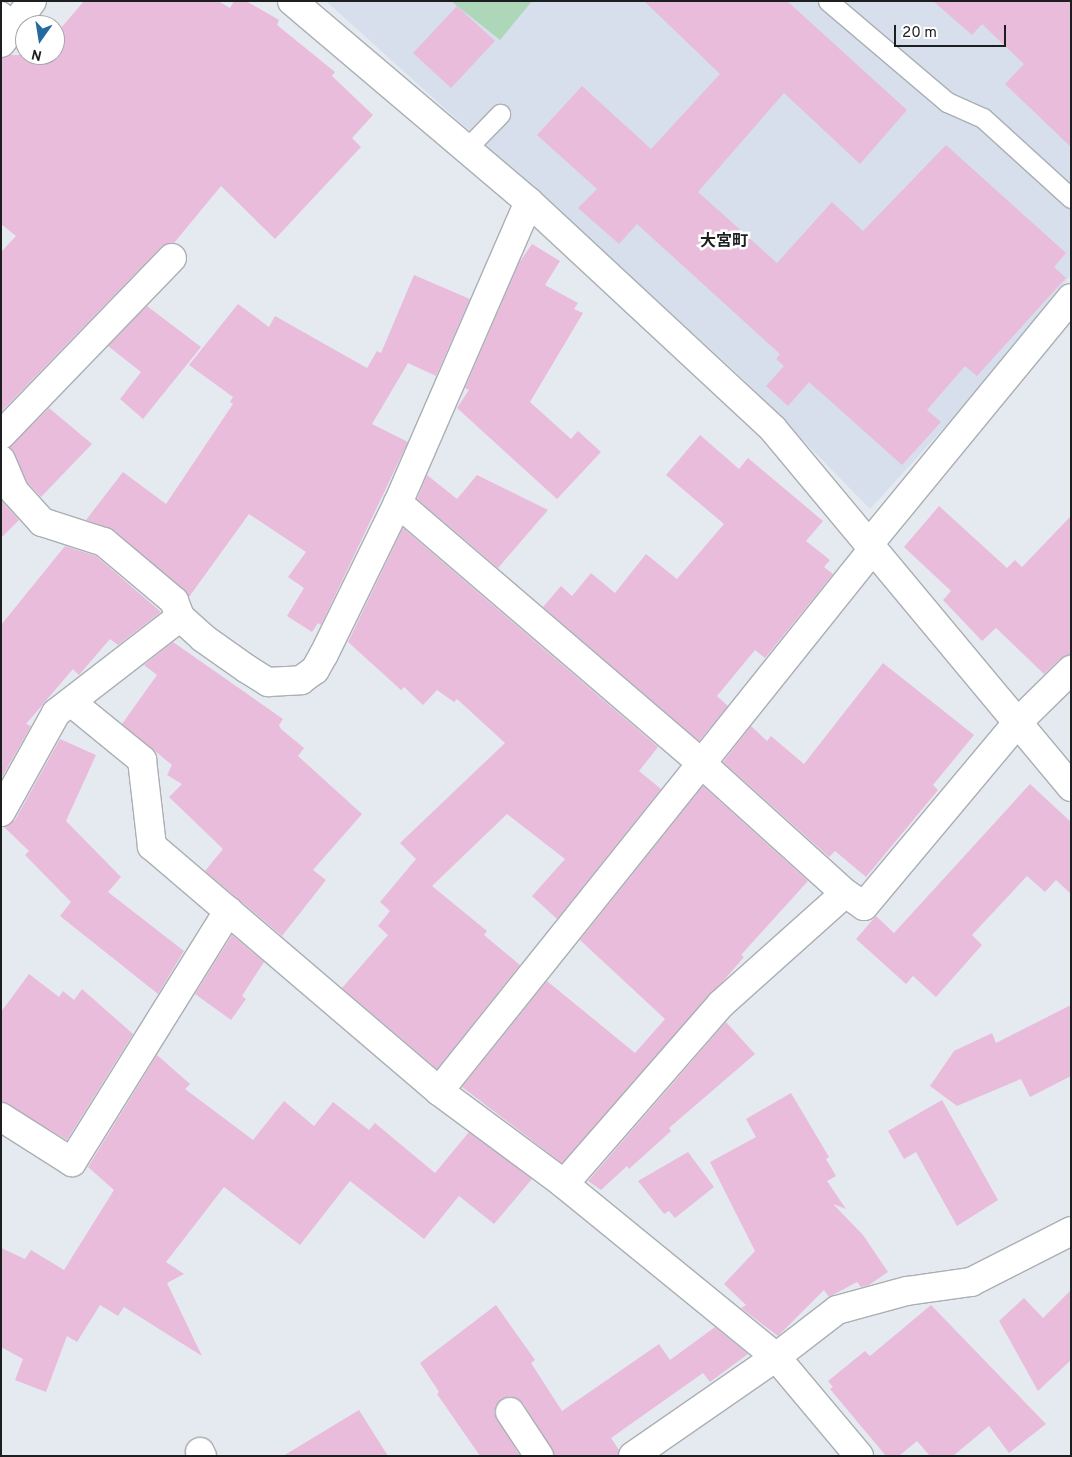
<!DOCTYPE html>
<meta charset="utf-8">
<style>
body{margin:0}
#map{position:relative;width:1072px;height:1457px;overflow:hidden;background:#e5eaf0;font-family:Overpass,"Noto Sans JP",sans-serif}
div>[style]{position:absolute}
.built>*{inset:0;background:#d6dfeb}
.green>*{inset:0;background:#add7b8}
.building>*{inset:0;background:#e9bcdc}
.roads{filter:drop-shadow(1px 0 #aaafb4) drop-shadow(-1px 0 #aaafb4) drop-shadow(0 1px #aaafb4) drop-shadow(0 -1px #aaafb4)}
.lane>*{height:19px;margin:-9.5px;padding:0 9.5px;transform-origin:9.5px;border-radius:9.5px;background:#fff}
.street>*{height:28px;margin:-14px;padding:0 14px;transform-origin:14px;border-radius:14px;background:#fff}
span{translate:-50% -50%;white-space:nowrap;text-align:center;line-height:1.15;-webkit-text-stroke:5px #fff;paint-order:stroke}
.neighbourhood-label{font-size:16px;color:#1c1e20;font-weight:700}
.frame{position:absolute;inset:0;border:2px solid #1c1e20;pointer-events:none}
.north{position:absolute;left:15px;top:15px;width:50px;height:50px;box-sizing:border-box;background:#fff;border:1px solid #a4a5a6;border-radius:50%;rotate:193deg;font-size:14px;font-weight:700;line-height:20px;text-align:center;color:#1c1e20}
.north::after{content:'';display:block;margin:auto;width:18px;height:22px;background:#256a9f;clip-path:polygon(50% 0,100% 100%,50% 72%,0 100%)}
.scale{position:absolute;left:894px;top:25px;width:112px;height:22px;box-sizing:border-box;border:2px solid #1c1e20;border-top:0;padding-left:6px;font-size:15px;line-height:18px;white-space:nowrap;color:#1c1e20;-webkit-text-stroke:4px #fff;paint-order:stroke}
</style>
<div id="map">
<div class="built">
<div style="clip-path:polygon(326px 1px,1071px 1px,1071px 274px,1032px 331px,870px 509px,737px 373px)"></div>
</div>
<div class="green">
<div style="clip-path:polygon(451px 1px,532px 1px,500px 40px)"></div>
</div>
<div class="building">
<div style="clip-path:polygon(84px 1px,218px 1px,230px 8px,234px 1px,246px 1px,279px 20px,277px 25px,335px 72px,332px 76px,373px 115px,352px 138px,361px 147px,275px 239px,221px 186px,174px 243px,161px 247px,1px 412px,1px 252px,16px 236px,1px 224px,1px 58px,10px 55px,55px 55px,55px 35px)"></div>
<div style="clip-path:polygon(644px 1px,787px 1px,907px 110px,860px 164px,784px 93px,698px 192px,777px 263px,832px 202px,863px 231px,946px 145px,1066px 253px,1054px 267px,1066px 278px,977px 376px,965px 366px,927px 410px,941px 422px,902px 465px,809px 382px,788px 406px,766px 386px,784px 366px,776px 359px,780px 354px,637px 224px,619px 244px,578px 208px,597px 189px,537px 135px,582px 86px,651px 149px,720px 74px)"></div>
<div style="clip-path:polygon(933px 1px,1071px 1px,1071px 147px,1005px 84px,1024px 64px,982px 24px,972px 35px)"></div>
<div style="clip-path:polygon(457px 6px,495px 41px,451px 88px,413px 53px)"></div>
<div style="clip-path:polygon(532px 244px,560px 261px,545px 285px,578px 303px,574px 309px,583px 313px,530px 402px,571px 439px,578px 431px,601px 452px,557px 499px,457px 408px,469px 390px,465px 388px,519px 263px)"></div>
<div style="clip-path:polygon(414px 275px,470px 299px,436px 376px,408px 363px,372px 424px,408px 442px,321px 625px,318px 623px,312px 632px,287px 616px,304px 588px,288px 577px,306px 552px,249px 514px,189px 597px,114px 530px,86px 520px,123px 472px,166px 504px,233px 404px,230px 402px,233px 397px,189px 365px,238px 304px,269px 327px,275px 316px,367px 368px,377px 351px,381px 353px)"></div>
<div style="clip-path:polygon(147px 306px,201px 347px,143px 419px,120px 399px,141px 372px,108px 346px)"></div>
<div style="clip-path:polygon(49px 408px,92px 444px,41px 497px,27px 482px,10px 447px)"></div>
<div style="clip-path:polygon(700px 435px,739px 469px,748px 458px,823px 521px,806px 541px,830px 560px,824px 567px,833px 574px,765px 658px,755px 650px,717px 696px,728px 706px,699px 741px,543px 607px,561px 586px,572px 596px,591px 573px,615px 593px,646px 554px,677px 579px,724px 524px,666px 475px)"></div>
<div style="clip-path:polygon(427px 475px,457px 499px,477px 475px,548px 510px,498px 568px,417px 499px)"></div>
<div style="clip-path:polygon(1px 500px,19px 520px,1px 538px)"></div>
<div style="clip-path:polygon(939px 506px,1007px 568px,1015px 560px,1022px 567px,1071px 516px,1071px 655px,1060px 659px,1044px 674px,996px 628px,982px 641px,943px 600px,951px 591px,904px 547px)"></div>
<div style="clip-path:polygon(403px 528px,658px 747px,639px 771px,661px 789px,557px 919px,532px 896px,565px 859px,507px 814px,432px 886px,487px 931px,484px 935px,520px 965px,437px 1069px,342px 988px,388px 935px,378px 926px,390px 911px,380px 902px,416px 859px,400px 843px,505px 743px,457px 699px,454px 702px,437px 690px,423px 705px,404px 687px,401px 690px,348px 642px)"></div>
<div style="clip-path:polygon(65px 546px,96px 556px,161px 612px,118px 645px,110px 639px,79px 675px,73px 669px,26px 724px,31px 726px,1px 779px,1px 625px)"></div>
<div style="clip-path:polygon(173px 642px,283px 719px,279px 725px,281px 729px,304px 748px,298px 756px,362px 814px,313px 870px,326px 880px,282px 936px,205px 871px,223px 849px,169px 797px,182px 784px,167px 775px,172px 765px,122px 724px,157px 675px,144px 665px)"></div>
<div style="clip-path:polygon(883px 663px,974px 735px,933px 785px,938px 790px,866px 877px,835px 851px,829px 857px,723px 762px,751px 726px,767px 741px,771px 736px,804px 764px)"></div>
<div style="clip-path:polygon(60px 739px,96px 755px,66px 821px,121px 877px,108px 892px,184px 951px,158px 994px,60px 916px,71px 902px,25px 855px,29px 851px,4px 827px,15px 820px)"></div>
<div style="clip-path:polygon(1030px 784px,1071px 822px,1071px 894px,1056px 880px,1045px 892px,1027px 876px,972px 935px,982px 945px,936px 997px,913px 976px,906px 984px,856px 939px,876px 916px,894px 933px)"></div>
<div style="clip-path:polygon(703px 786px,808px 881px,741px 955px,744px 957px,725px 979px,562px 1163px,462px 1087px,547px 981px,635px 1053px,665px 1019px,580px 940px)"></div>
<div style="clip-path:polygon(232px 935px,264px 962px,242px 996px,246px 999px,231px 1020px,195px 994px)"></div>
<div style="clip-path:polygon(29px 974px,59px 997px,63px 991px,74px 1000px,82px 989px,133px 1034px,67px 1140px,1px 1101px,1px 1012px)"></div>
<div style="clip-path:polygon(1071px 1005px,1071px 1076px,1030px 1097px,1021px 1079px,957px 1106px,930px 1086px,954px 1051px,992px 1033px,996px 1043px)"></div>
<div style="clip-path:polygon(726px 1022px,755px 1054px,669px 1128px,671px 1131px,629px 1169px,627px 1166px,601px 1190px,588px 1181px)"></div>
<div style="clip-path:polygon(157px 1055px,190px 1084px,185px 1089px,253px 1140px,284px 1101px,314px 1126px,333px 1102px,369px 1130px,375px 1123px,435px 1173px,469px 1132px,532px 1179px,494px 1224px,459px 1196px,424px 1239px,350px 1181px,300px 1245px,224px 1187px,166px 1262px,184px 1274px,167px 1283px,202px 1356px,124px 1307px,118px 1316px,100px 1305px,77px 1342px,67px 1336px,46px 1392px,15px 1380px,23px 1359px,1px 1347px,1px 1248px,25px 1259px,31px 1250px,64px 1270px,114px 1190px,88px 1167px)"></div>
<div style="clip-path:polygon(791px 1093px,829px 1157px,826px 1159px,836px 1176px,827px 1181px,846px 1209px,833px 1204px,863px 1235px,888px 1272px,869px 1285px,861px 1287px,857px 1282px,829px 1297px,824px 1290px,778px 1336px,741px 1308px,746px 1305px,724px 1284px,755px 1251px,710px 1162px,756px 1137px,746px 1119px)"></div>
<div style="clip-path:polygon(942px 1100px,998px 1200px,957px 1226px,916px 1152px,904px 1159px,888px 1131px)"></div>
<div style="clip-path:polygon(688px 1152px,714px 1187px,675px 1218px,669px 1211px,664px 1214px,638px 1181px)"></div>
<div style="clip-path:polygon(1071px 1290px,1071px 1360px,1038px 1391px,999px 1321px,1024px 1298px,1043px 1318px)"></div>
<div style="clip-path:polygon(496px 1305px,535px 1360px,531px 1363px,562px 1411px,659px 1344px,670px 1360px,715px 1327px,748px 1354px,710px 1382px,703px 1373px,611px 1438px,619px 1450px,618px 1456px,555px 1456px,523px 1403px,510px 1396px,496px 1405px,494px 1413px,520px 1456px,480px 1456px,437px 1394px,439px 1392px,420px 1363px)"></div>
<div style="clip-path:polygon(931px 1305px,1046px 1424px,1009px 1453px,989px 1426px,953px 1456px,930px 1456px,917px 1441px,899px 1456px,886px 1456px,830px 1389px,833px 1387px,828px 1381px,865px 1351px,870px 1356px)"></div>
<div style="clip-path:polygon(359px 1410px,388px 1456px,283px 1456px)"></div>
</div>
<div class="roads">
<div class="lane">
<div style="left:828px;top:1px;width:156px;rotate:40.3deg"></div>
<div style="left:947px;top:102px;width:39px;rotate:24deg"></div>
<div style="left:983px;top:118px;width:119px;rotate:42.3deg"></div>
<div style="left:1px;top:11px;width:19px;rotate:39deg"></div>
<div style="left:466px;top:149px;width:49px;rotate:-45.8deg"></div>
</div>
<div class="street">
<div style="left:292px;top:1px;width:311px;rotate:40.3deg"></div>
<div style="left:529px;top:202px;width:333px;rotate:42.9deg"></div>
<div style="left:773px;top:429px;width:466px;rotate:50.2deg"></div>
<div style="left:1px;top:43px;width:52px;rotate:-53.6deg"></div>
<div style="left:1px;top:435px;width:246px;rotate:-46deg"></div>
<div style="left:1px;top:460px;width:34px;rotate:67deg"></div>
<div style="left:14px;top:491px;width:42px;rotate:47.9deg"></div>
<div style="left:42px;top:522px;width:65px;rotate:17.9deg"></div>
<div style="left:104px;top:542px;width:92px;rotate:40.1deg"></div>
<div style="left:174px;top:601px;width:17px;rotate:69deg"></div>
<div style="left:180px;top:617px;width:31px;rotate:42deg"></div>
<div style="left:203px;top:638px;width:54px;rotate:35.2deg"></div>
<div style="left:247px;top:669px;width:25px;rotate:32deg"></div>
<div style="left:268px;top:682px;width:33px;rotate:-3deg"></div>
<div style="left:301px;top:680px;width:17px;rotate:-36deg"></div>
<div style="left:315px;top:670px;width:18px;rotate:-61deg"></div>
<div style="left:324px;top:654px;width:168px;rotate:-63.9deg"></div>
<div style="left:398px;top:503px;width:328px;rotate:-66.5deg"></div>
<div style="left:398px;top:503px;width:401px;rotate:40.6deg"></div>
<div style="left:702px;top:764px;width:193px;rotate:42.1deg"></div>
<div style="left:845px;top:893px;width:23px;rotate:34deg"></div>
<div style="left:864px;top:906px;width:239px;rotate:-50.1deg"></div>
<div style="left:1017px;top:723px;width:76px;rotate:-44.5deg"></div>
<div style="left:869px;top:544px;width:318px;rotate:-50.6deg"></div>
<div style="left:71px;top:702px;width:92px;rotate:39.2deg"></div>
<div style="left:142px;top:760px;width:87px;rotate:83.4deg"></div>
<div style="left:152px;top:846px;width:377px;rotate:40.5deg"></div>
<div style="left:439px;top:1091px;width:156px;rotate:36.6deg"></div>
<div style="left:564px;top:1184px;width:274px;rotate:39.2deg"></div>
<div style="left:776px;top:1357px;width:129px;rotate:50deg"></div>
<div style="left:1px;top:812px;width:113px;rotate:-60.9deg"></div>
<div style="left:56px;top:713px;width:157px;rotate:-37.7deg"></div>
<div style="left:439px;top:1091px;width:694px;rotate:-51.31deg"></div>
<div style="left:1px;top:1117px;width:84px;rotate:32.4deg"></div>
<div style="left:72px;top:1162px;width:296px;rotate:-58.1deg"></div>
<div style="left:564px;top:1184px;width:239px;rotate:-48.9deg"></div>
<div style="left:721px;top:1004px;width:166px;rotate:-41.8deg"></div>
<div style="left:510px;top:1412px;width:53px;rotate:56.6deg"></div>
<div style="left:200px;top:1452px;width:4px;rotate:63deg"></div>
<div style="left:633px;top:1456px;width:174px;rotate:-34.7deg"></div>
<div style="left:776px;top:1357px;width:77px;rotate:-37.6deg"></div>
<div style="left:837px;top:1310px;width:73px;rotate:-15.2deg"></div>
<div style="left:907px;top:1291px;width:65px;rotate:-8deg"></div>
<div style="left:971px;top:1282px;width:112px;rotate:-27deg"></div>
</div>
</div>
<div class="neighbourhood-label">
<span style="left:724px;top:242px">大宮町</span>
</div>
<div class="frame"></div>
<div class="north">N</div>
<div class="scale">20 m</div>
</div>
